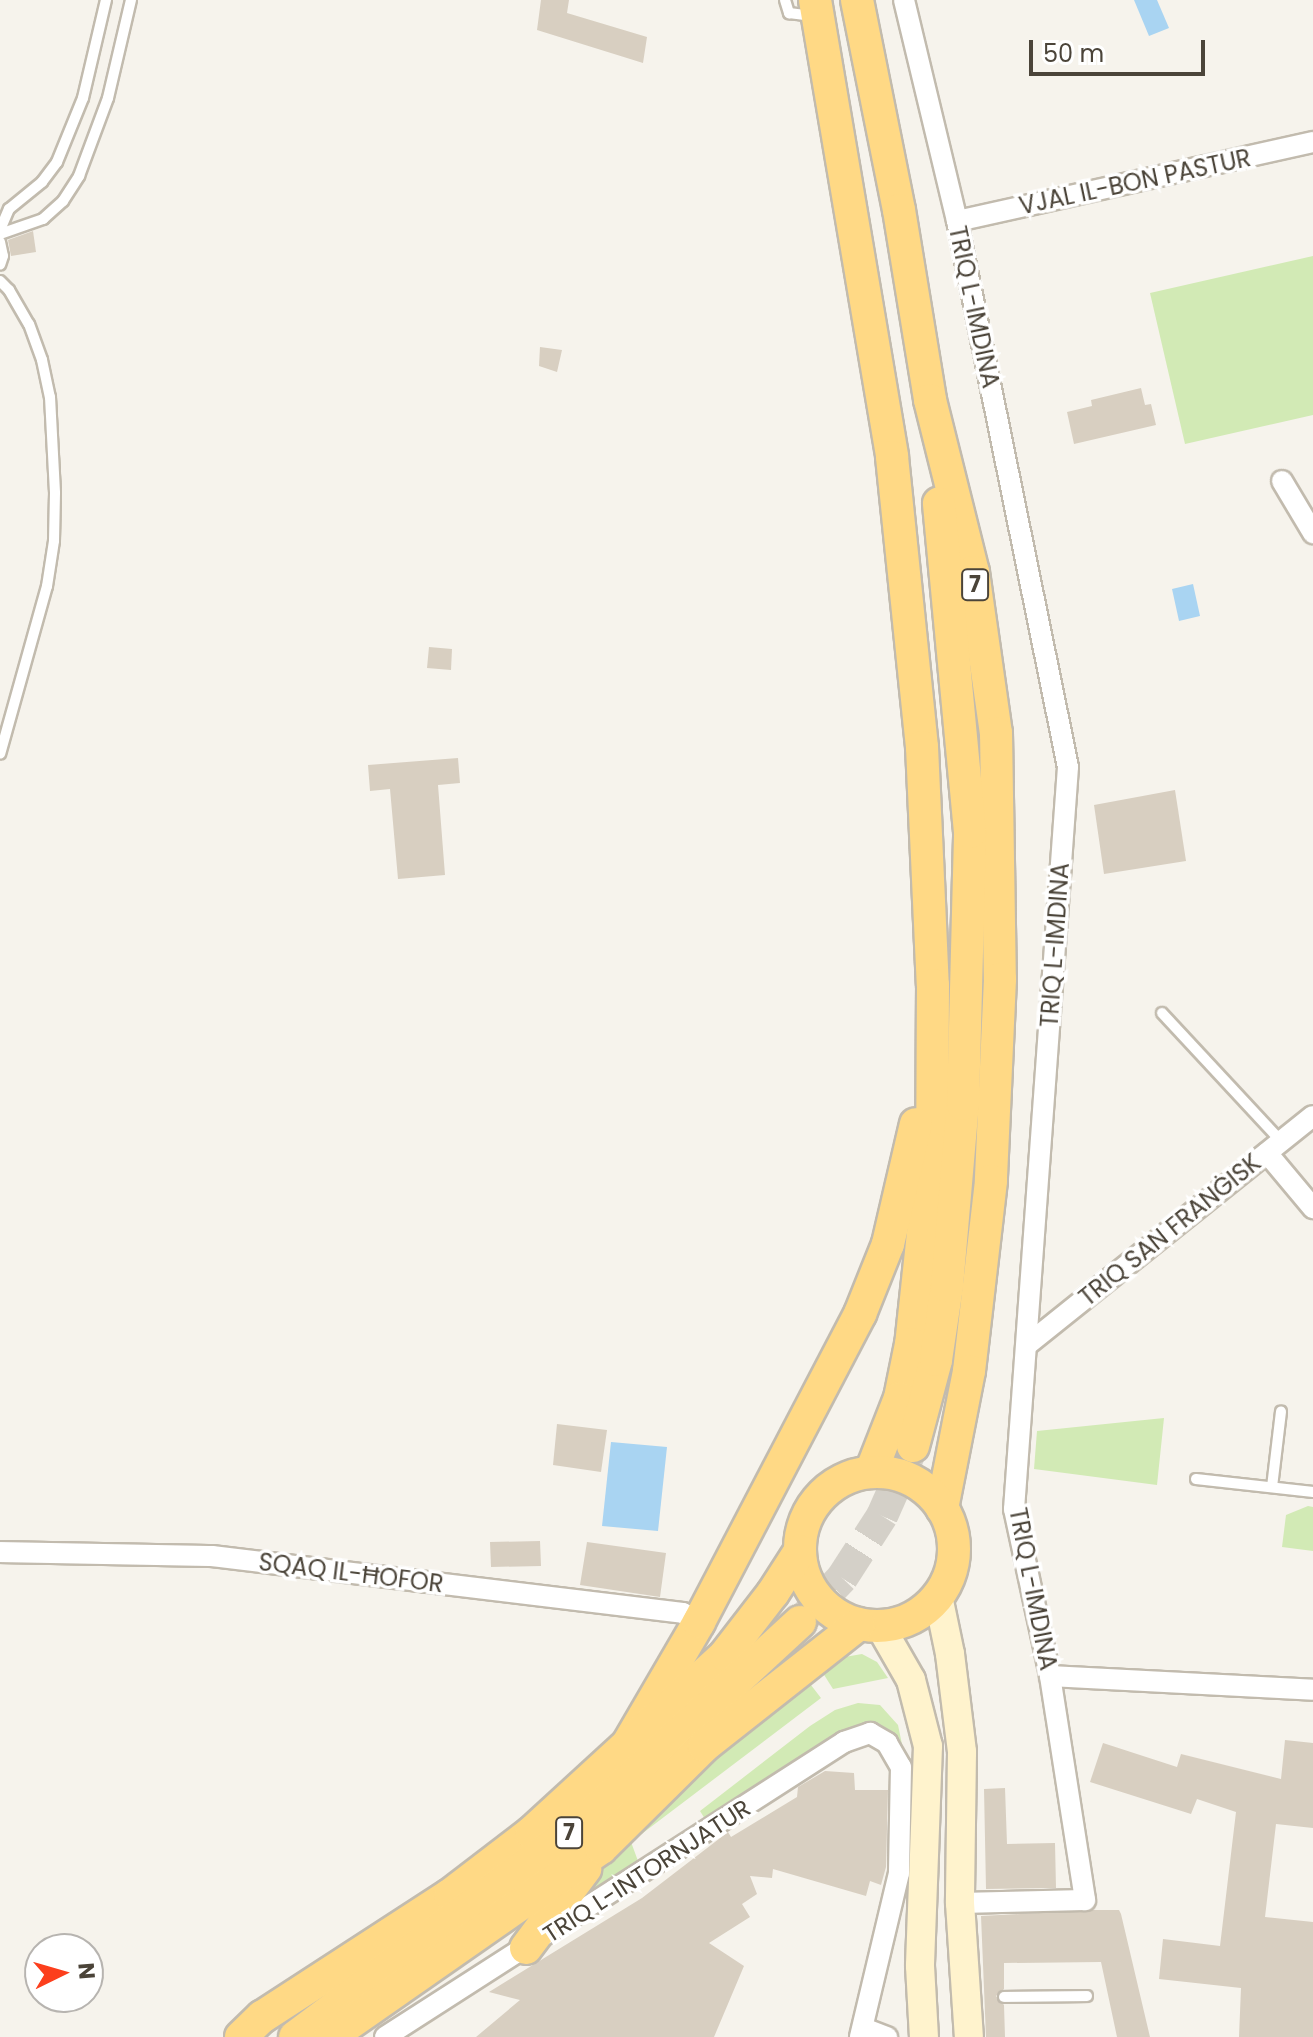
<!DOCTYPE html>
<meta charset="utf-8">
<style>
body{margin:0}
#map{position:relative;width:1313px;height:2037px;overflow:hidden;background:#f6f3ec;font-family:Poppins,sans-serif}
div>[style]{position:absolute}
.green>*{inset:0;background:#d2eab5}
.water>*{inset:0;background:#a9d4f2}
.building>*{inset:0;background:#d8cfc1}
.trunk-tunnel>*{height:32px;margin-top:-16px;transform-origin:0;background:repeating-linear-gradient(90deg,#d4d0c8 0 32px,transparent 0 48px)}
.roads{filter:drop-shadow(2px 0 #c2bbae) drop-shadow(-2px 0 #c2bbae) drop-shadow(0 2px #c2bbae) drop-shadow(0 -2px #c2bbae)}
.service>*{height:10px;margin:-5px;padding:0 5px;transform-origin:5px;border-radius:5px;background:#fff}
.minor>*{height:20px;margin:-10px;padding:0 10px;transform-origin:10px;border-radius:10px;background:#fff}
.secondary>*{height:28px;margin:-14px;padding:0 14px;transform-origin:14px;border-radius:14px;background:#fff3cd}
.trunk>*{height:32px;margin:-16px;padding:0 16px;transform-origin:16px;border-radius:16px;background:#ffd985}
.trunk>.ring{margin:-16px;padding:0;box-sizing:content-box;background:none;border:32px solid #ffd985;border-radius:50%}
span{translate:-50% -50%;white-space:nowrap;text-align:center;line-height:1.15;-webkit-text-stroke:7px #fff;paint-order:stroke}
.shield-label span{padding:2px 6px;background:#fff;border:2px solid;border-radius:6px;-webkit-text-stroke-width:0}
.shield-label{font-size:22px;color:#4b4439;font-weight:700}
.street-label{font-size:24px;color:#4b4439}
.north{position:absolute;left:24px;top:1933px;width:80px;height:80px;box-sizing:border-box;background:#fff;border:2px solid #b7b4b0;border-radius:50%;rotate:85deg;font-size:22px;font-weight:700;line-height:32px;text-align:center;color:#4b4439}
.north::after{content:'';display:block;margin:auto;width:28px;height:36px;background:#fc3f1d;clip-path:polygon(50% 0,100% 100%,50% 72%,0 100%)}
.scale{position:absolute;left:1029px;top:40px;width:176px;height:36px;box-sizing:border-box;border:4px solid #4b4439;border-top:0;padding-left:10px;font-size:24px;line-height:28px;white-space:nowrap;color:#4b4439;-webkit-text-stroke:6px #fff;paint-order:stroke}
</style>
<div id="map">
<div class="green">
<div style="clip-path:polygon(1313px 256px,1313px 415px,1185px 444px,1150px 293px)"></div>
<div style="clip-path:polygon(1164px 1418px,1157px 1485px,1034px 1469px,1037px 1431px)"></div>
<div style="clip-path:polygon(1308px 1506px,1313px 1507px,1313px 1551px,1282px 1547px,1286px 1515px)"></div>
<div style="clip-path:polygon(862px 1654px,877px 1662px,888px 1678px,833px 1689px,821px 1670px,839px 1658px)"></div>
<div style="clip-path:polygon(804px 1676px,821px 1698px,631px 1842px,638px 1861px,595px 1888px,590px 1883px,625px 1839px)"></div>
<div style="clip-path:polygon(858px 1703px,880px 1705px,898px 1725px,905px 1759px,895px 1736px,872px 1725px,836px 1733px,705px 1819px,700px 1811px,810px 1726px,835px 1710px)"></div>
</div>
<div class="water">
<div style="clip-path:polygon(1134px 0,1157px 0,1169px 28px,1149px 36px)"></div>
<div style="clip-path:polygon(1193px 584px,1200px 616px,1179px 621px,1172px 589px)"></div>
<div style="clip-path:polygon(611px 1442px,667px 1447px,658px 1531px,602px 1526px)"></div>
</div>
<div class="building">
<div style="clip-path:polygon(541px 0,569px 0,567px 13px,647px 37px,643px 63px,537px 30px)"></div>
<div style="clip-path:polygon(33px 231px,36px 252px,11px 256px,8px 240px)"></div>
<div style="clip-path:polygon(540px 347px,562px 350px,557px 372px,539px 366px)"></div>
<div style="clip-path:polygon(1141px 388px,1145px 405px,1151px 404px,1156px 425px,1074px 444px,1067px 412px,1092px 406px,1091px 400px)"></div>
<div style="clip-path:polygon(429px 647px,452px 649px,451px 670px,427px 668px)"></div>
<div style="clip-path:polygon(458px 758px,460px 783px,438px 785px,445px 875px,398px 879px,390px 789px,370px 791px,368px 765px)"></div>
<div style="clip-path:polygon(1175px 790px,1186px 861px,1104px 874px,1094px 805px)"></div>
<div style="clip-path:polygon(557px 1424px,607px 1430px,601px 1472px,553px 1465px)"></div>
<div style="clip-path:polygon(540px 1541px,541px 1566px,491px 1567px,490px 1542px)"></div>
<div style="clip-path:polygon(587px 1542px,666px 1553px,660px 1597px,580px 1585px)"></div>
<div style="clip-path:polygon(1285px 1740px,1313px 1743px,1313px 1828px,1276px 1824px,1265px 1917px,1313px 1922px,1313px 2037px,1239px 2037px,1241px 1988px,1159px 1979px,1163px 1939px,1220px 1946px,1236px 1812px,1197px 1799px,1191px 1814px,1090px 1782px,1103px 1743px,1177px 1767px,1181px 1754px,1281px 1779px)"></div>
<div style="clip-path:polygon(825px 1771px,854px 1773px,855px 1790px,888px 1790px,886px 1867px,881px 1885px,870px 1881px,866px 1896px,773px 1869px,772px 1878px,750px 1876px,757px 1894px,742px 1904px,750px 1917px,709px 1943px,744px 1966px,714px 2037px,476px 2037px,520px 2000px,489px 1992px,642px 1898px,728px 1832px,731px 1837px,797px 1797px,798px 1787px)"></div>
<div style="clip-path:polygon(1005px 1788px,1007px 1844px,1055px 1843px,1056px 1888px,986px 1889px,984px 1789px)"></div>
<div style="clip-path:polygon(1093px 1910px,1119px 1910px,1121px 1914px,1150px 2037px,1117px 2037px,1101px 1962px,1004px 1963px,1004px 1989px,996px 1996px,1004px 2005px,1005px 2037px,986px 2037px,981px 1916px)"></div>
</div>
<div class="trunk-tunnel">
<div style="left:800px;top:1622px;width:61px;rotate:-46.3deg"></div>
<div style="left:842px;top:1578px;width:74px;rotate:-57.2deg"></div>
<div style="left:882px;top:1516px;width:77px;rotate:-66.1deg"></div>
</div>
<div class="roads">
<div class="service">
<div style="left:785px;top:0;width:14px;rotate:73deg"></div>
<div style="left:789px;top:13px;width:24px;rotate:7deg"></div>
<div style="left:0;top:230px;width:23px;rotate:-67deg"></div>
<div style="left:9px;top:209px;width:43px;rotate:-39.3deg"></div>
<div style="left:42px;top:182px;width:25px;rotate:-53deg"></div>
<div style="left:57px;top:162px;width:69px;rotate:-67.9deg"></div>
<div style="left:83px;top:98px;width:101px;rotate:-76.8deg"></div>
<div style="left:0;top:234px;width:46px;rotate:-19.2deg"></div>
<div style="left:43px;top:219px;width:27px;rotate:-42deg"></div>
<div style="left:63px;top:201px;width:30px;rotate:-57deg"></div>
<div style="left:79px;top:176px;width:83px;rotate:-69.6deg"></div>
<div style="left:108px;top:98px;width:101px;rotate:-76.8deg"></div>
<div style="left:0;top:242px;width:14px;rotate:78deg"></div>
<div style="left:3px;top:256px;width:9px;rotate:108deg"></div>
<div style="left:0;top:281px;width:13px;rotate:45deg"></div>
<div style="left:9px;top:290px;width:39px;rotate:60deg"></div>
<div style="left:29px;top:324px;width:38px;rotate:70deg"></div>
<div style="left:42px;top:360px;width:38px;rotate:78deg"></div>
<div style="left:50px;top:397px;width:96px;rotate:87deg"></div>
<div style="left:55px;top:493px;width:48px;rotate:91.2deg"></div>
<div style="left:54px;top:541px;width:46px;rotate:98.8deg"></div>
<div style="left:47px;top:586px;width:174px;rotate:105.6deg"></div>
<div style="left:1162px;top:1013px;width:176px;rotate:47.1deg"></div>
<div style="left:1196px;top:1479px;width:118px;rotate:6.3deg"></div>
<div style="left:1272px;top:1487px;width:76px;rotate:-83.2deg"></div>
<div style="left:1004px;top:1997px;width:83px;rotate:-0.7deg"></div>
</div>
<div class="minor">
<div style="left:904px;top:0;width:227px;rotate:76.5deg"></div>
<div style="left:957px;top:221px;width:557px;rotate:78.51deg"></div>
<div style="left:1068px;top:767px;width:744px;rotate:94.16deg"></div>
<div style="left:1014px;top:1509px;width:171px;rotate:77.8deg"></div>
<div style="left:1050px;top:1676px;width:227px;rotate:81.1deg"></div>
<div style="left:1085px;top:1900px;width:125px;rotate:178.6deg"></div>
<div style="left:957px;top:221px;width:365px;rotate:-12.5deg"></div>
<div style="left:1282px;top:481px;width:61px;rotate:59.2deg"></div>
<div style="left:1267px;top:1153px;width:72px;rotate:50.1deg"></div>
<div style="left:1027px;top:1345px;width:366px;rotate:-38.7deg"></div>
<div style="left:0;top:1552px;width:212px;rotate:1.1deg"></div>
<div style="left:212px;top:1556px;width:474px;rotate:6.9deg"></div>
<div style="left:683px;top:1613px;width:18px;rotate:29deg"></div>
<div style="left:1050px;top:1676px;width:263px;rotate:3deg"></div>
<div style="left:863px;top:2028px;width:26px;rotate:21deg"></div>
<div style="left:385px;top:2037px;width:546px;rotate:-32.73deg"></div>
<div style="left:844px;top:1742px;width:28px;rotate:-19deg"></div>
<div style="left:870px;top:1733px;width:20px;rotate:30deg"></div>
<div style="left:887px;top:1743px;width:28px;rotate:60deg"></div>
<div style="left:901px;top:1767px;width:106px;rotate:91.1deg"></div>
<div style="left:899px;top:1873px;width:169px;rotate:103.4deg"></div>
</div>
<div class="secondary">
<div style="left:938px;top:1596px;width:59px;rotate:78.3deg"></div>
<div style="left:950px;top:1654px;width:99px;rotate:83deg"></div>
<div style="left:962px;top:1752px;width:151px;rotate:90.8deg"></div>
<div style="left:960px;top:1903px;width:134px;rotate:86.2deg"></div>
<div style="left:880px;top:1626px;width:62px;rotate:60.1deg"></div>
<div style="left:911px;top:1680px;width:68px;rotate:75.6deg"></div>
<div style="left:928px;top:1746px;width:220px;rotate:92.1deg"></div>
<div style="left:920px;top:1966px;width:71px;rotate:86.8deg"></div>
</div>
<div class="trunk">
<div style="left:815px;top:0;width:463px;rotate:80.4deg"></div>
<div style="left:892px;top:457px;width:292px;rotate:84.1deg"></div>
<div style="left:922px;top:747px;width:238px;rotate:87.4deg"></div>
<div style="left:933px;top:985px;width:164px;rotate:90.3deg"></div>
<div style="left:932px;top:1149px;width:196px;rotate:96.1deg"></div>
<div style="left:911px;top:1344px;width:55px;rotate:101.5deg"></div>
<div style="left:900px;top:1398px;width:79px;rotate:111.4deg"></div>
<div style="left:857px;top:0;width:214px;rotate:78.7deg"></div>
<div style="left:899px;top:210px;width:193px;rotate:80.7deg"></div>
<div style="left:930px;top:400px;width:177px;rotate:76deg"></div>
<div style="left:973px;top:572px;width:163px;rotate:81.9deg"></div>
<div style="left:996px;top:733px;width:246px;rotate:89.1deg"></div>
<div style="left:1000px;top:979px;width:202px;rotate:92.6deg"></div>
<div style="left:991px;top:1181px;width:191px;rotate:96.6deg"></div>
<div style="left:969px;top:1371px;width:140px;rotate:101.1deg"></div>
<div style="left:913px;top:1446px;width:89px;rotate:-75deg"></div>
<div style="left:936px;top:1360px;width:75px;rotate:-81.5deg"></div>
<div style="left:947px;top:1286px;width:183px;rotate:-85deg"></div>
<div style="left:963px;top:1104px;width:272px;rotate:-88.5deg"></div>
<div style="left:970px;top:832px;width:330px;rotate:-95.4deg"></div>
<div class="ring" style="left:800px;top:1472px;width:122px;height:122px"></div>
<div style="left:629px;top:1742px;width:139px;rotate:-59.7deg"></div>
<div style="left:699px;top:1622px;width:348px;rotate:-62.4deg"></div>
<div style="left:860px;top:1314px;width:75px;rotate:-68.2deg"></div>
<div style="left:888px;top:1244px;width:123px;rotate:-76.9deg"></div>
<div style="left:526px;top:1948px;width:99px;rotate:-53.2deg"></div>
<div style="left:241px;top:2037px;width:29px;rotate:-44deg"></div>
<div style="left:262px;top:2017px;width:224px;rotate:-33deg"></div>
<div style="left:450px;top:1895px;width:102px;rotate:-37.4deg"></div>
<div style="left:531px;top:1833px;width:263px;rotate:-42.5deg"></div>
<div style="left:725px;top:1655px;width:78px;rotate:-52.3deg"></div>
<div style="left:773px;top:1593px;width:50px;rotate:-57.3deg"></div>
<div style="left:295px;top:2037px;width:357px;rotate:-36.7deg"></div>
<div style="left:581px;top:1824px;width:298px;rotate:-42.7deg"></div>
<div style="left:330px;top:2037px;width:330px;rotate:-34.9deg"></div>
<div style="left:601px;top:1848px;width:145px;rotate:-44.7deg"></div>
<div style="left:704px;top:1746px;width:197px;rotate:-38.2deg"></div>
</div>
</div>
<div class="shield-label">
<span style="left:975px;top:585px">7</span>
<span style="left:569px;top:1833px">7</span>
</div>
<div class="street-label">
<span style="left:1135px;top:182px;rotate:-12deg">VJAL IL-BON PASTUR</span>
<span style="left:974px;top:307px;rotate:78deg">TRIQ L-IMDINA</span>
<span style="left:1055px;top:945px;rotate:-86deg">TRIQ L-IMDINA</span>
<span style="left:1170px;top:1230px;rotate:-39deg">TRIQ SAN FRANĠISK</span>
<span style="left:351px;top:1573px;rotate:7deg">SQAQ IL-ĦOFOR</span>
<span style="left:1033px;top:1589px;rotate:79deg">TRIQ L-IMDINA</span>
<span style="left:647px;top:1871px;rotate:-33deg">TRIQ L-INTORNJATUR</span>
</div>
<div class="north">N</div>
<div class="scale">50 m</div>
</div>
